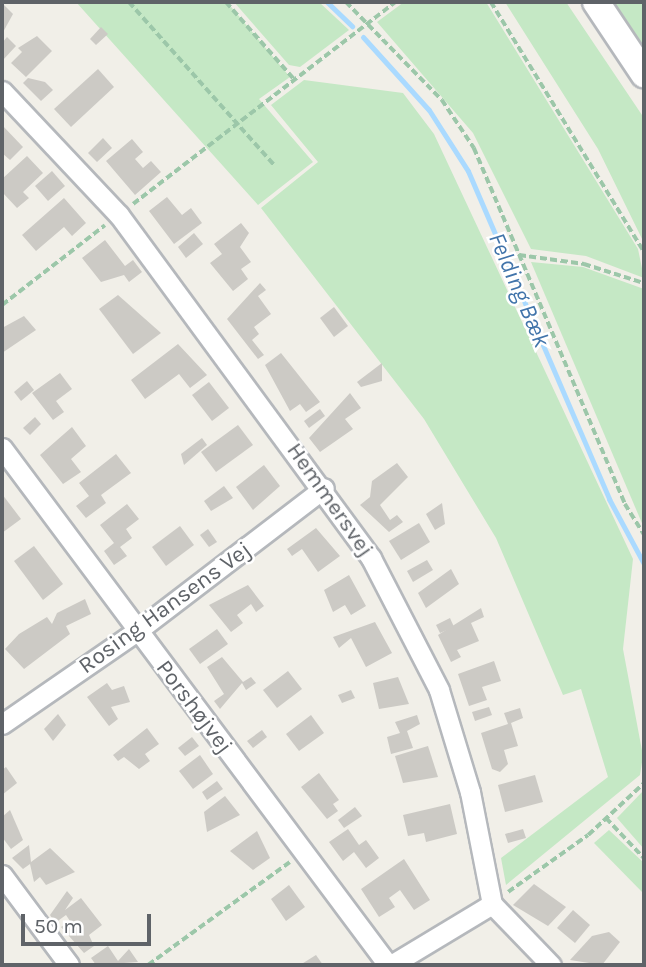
<!DOCTYPE html>
<meta charset="utf-8">
<style>
body{margin:0}
#map{position:relative;width:646px;height:967px;overflow:hidden;background:#f1efe8;font-family:Karla,sans-serif}
div>[style]{position:absolute}
.green>*{inset:0;background:#c5e8c5}
.stream>*{height:5px;margin:-2.5px;padding:0 2.5px;transform-origin:2.5px;border-radius:2.5px;background:#aadaff}
.building>*{inset:0;background:#cccac5}
.path>*{height:3.5px;margin-top:-1.75px;transform-origin:0;background:repeating-linear-gradient(90deg,#9cc7a9 0 7px,transparent 0 10.5px)}
.roads{filter:drop-shadow(2px 0 #b5b8bc) drop-shadow(-2px 0 #b5b8bc) drop-shadow(0 2px #b5b8bc) drop-shadow(0 -2px #b5b8bc)}
.street>*{height:19px;margin:-9.5px;padding:0 9.5px;transform-origin:9.5px;border-radius:9.5px;background:#fff}
.secondary>*{height:26px;margin:-13px;padding:0 13px;transform-origin:13px;border-radius:13px;background:#fff}
span{translate:-50% -50%;white-space:nowrap;text-align:center;line-height:1.15;-webkit-text-stroke:5px #fff;paint-order:stroke}
.street-label{font-size:23px;color:#5f6368}
.water-label{font-size:24px;color:#4174aa;font-style:italic}
.frame{position:absolute;inset:0;border:4px solid #5f6368;pointer-events:none}
.scale{position:absolute;left:21px;top:914px;width:130px;height:32px;box-sizing:border-box;border:4px solid #5f6368;border-top:0;padding-left:9px;font-size:21px;line-height:24px;white-space:nowrap;color:#5f6368;-webkit-text-stroke:5px #fff;paint-order:stroke}
</style>
<div id="map">
<div class="green">
<div style="clip-path:polygon(76px 2px,227px 2px,290px 77px,259px 99px,313px 162px,258px 205px)"></div>
<div style="clip-path:polygon(234px 2px,319px 2px,349px 30px,300px 67px,289px 65px)"></div>
<div style="clip-path:polygon(404px 2px,486px 2px,638px 249px,644px 278px,586px 256px,531px 249px,473px 133px,377px 22px)"></div>
<div style="clip-path:polygon(505px 2px,566px 2px,644px 118px,644px 243px,598px 149px)"></div>
<div style="clip-path:polygon(613px 2px,644px 2px,644px 48px)"></div>
<div style="clip-path:polygon(304px 80px,403px 93px,434px 134px,633px 559px,623px 649px,643px 756px,640px 775px,506px 885px,501px 858px,608px 777px,581px 689px,563px 695px,496px 538px,424px 419px,261px 208px,318px 162px,271px 105px)"></div>
<div style="clip-path:polygon(531px 262px,583px 267px,644px 289px,644px 528px)"></div>
<div style="clip-path:polygon(644px 790px,644px 849px,617px 818px)"></div>
<div style="clip-path:polygon(609px 830px,644px 863px,644px 894px,594px 843px)"></div>
</div>
<div class="stream">
<div style="left:327px;top:2px;width:35px;rotate:44deg"></div>
<div style="left:363px;top:37px;width:98px;rotate:47.9deg"></div>
<div style="left:429px;top:110px;width:72px;rotate:57.4deg"></div>
<div style="left:468px;top:171px;width:357px;rotate:66.7deg"></div>
<div style="left:609px;top:499px;width:74px;rotate:61.7deg"></div>
</div>
<div class="building">
<div style="clip-path:polygon(2px 3px,13px 14px,2px 34px)"></div>
<div style="clip-path:polygon(101px 27px,108px 34px,96px 45px,90px 39px)"></div>
<div style="clip-path:polygon(37px 36px,52px 51px,26px 77px,11px 63px,22px 52px,18px 48px)"></div>
<div style="clip-path:polygon(7px 37px,16px 46px,2px 61px,2px 43px)"></div>
<div style="clip-path:polygon(98px 69px,114px 87px,71px 127px,54px 109px)"></div>
<div style="clip-path:polygon(28px 78px,45px 82px,53px 90px,41px 101px,23px 83px)"></div>
<div style="clip-path:polygon(2px 125px,23px 147px,10px 160px,2px 153px)"></div>
<div style="clip-path:polygon(103px 138px,112px 148px,97px 162px,88px 153px)"></div>
<div style="clip-path:polygon(132px 139px,143px 152px,135px 159px,143px 168px,151px 161px,161px 172px,135px 195px,106px 161px)"></div>
<div style="clip-path:polygon(27px 156px,43px 173px,23px 192px,29px 198px,17px 208px,2px 192px,2px 179px)"></div>
<div style="clip-path:polygon(52px 171px,65px 186px,48px 201px,35px 186px)"></div>
<div style="clip-path:polygon(167px 197px,182px 215px,191px 208px,202px 223px,174px 244px,149px 211px)"></div>
<div style="clip-path:polygon(64px 198px,86px 223px,72px 236px,64px 227px,36px 251px,22px 235px)"></div>
<div style="clip-path:polygon(241px 223px,249px 233px,240px 247px,251px 262px,241px 269px,248px 279px,233px 291px,210px 263px,222px 254px,214px 244px)"></div>
<div style="clip-path:polygon(194px 233px,203px 244px,186px 258px,178px 247px)"></div>
<div style="clip-path:polygon(105px 240px,125px 266px,133px 260px,142px 272px,129px 282px,124px 275px,101px 282px,82px 258px)"></div>
<div style="clip-path:polygon(260px 283px,266px 290px,258px 296px,271px 314px,254px 327px,259px 334px,252px 340px,264px 355px,258px 359px,227px 319px)"></div>
<div style="clip-path:polygon(118px 295px,161px 333px,133px 354px,99px 309px)"></div>
<div style="clip-path:polygon(334px 307px,348px 326px,334px 337px,320px 318px)"></div>
<div style="clip-path:polygon(24px 316px,36px 330px,2px 353px,2px 328px)"></div>
<div style="clip-path:polygon(178px 344px,207px 375px,190px 388px,179px 374px,145px 399px,131px 380px)"></div>
<div style="clip-path:polygon(281px 353px,320px 402px,306px 412px,300px 404px,290px 411px,265px 365px)"></div>
<div style="clip-path:polygon(382px 363px,382px 381px,361px 387px,357px 382px)"></div>
<div style="clip-path:polygon(60px 373px,72px 389px,56px 401px,64px 412px,53px 420px,32px 393px)"></div>
<div style="clip-path:polygon(27px 381px,34px 390px,21px 401px,14px 392px)"></div>
<div style="clip-path:polygon(209px 382px,229px 408px,212px 421px,192px 395px)"></div>
<div style="clip-path:polygon(350px 393px,361px 408px,345px 419px,353px 429px,320px 452px,309px 438px)"></div>
<div style="clip-path:polygon(320px 409px,325px 416px,309px 428px,304px 421px)"></div>
<div style="clip-path:polygon(35px 417px,41px 424px,30px 435px,23px 428px)"></div>
<div style="clip-path:polygon(238px 425px,253px 445px,216px 472px,201px 452px)"></div>
<div style="clip-path:polygon(72px 427px,86px 446px,71px 459px,81px 472px,63px 484px,40px 455px)"></div>
<div style="clip-path:polygon(202px 438px,207px 445px,184px 465px,181px 454px)"></div>
<div style="clip-path:polygon(116px 454px,131px 473px,101px 495px,106px 503px,86px 518px,76px 506px,89px 496px,79px 483px)"></div>
<div style="clip-path:polygon(397px 463px,408px 477px,380px 505px,390px 520px,397px 515px,403px 522px,389px 532px,360px 505px,370px 497px,372px 481px)"></div>
<div style="clip-path:polygon(264px 465px,280px 486px,253px 510px,236px 487px)"></div>
<div style="clip-path:polygon(224px 486px,233px 498px,211px 511px,204px 501px)"></div>
<div style="clip-path:polygon(2px 494px,21px 519px,2px 533px)"></div>
<div style="clip-path:polygon(442px 503px,445px 524px,435px 530px,426px 514px)"></div>
<div style="clip-path:polygon(127px 504px,139px 519px,126px 529px,132px 538px,120px 547px,127px 556px,114px 565px,104px 551px,114px 543px,100px 525px)"></div>
<div style="clip-path:polygon(419px 523px,430px 542px,401px 560px,389px 541px)"></div>
<div style="clip-path:polygon(180px 526px,194px 545px,166px 566px,152px 547px)"></div>
<div style="clip-path:polygon(316px 528px,340px 556px,318px 572px,302px 549px,292px 556px,287px 549px)"></div>
<div style="clip-path:polygon(208px 529px,217px 542px,209px 547px,200px 535px)"></div>
<div style="clip-path:polygon(34px 546px,63px 584px,43px 600px,14px 561px)"></div>
<div style="clip-path:polygon(427px 560px,433px 570px,413px 582px,407px 571px)"></div>
<div style="clip-path:polygon(451px 569px,459px 584px,426px 608px,418px 593px)"></div>
<div style="clip-path:polygon(349px 575px,366px 606px,351px 615px,345px 605px,333px 612px,324px 590px)"></div>
<div style="clip-path:polygon(248px 585px,264px 606px,256px 612px,251px 604px,237px 615px,243px 623px,231px 632px,209px 605px)"></div>
<div style="clip-path:polygon(85px 599px,91px 614px,66px 626px,70px 634px,24px 669px,5px 649px,19px 634px,47px 617px,52px 624px,57px 613px)"></div>
<div style="clip-path:polygon(481px 608px,484px 617px,471px 623px,479px 641px,457px 650px,461px 657px,451px 662px,438px 635px)"></div>
<div style="clip-path:polygon(450px 618px,454px 627px,440px 633px,436px 625px)"></div>
<div style="clip-path:polygon(375px 622px,392px 653px,366px 667px,351px 638px,339px 648px,333px 637px)"></div>
<div style="clip-path:polygon(217px 629px,228px 644px,200px 664px,189px 649px)"></div>
<div style="clip-path:polygon(222px 657px,243px 682px,251px 677px,256px 683px,246px 690px,242px 683px,220px 709px,214px 701px,224px 694px,207px 667px)"></div>
<div style="clip-path:polygon(494px 661px,501px 681px,482px 687px,487px 700px,469px 706px,458px 674px)"></div>
<div style="clip-path:polygon(288px 671px,302px 689px,277px 708px,263px 690px)"></div>
<div style="clip-path:polygon(398px 677px,409px 704px,379px 709px,373px 683px)"></div>
<div style="clip-path:polygon(107px 683px,112px 690px,124px 686px,130px 702px,111px 707px,118px 719px,109px 726px,87px 697px)"></div>
<div style="clip-path:polygon(351px 690px,355px 698px,342px 703px,338px 695px)"></div>
<div style="clip-path:polygon(489px 707px,492px 715px,475px 721px,472px 712px)"></div>
<div style="clip-path:polygon(520px 708px,523px 718px,511px 723px,518px 746px,504px 750px,508px 764px,500px 772px,492px 769px,481px 733px,508px 724px,504px 713px)"></div>
<div style="clip-path:polygon(58px 714px,66px 725px,53px 741px,44px 729px)"></div>
<div style="clip-path:polygon(311px 715px,324px 733px,299px 751px,286px 734px)"></div>
<div style="clip-path:polygon(417px 715px,420px 724px,407px 731px,413px 748px,391px 754px,387px 737px,400px 733px,395px 722px)"></div>
<div style="clip-path:polygon(147px 728px,159px 744px,145px 754px,150px 761px,139px 769px,124px 757px,118px 761px,113px 755px)"></div>
<div style="clip-path:polygon(262px 730px,267px 737px,253px 748px,247px 741px)"></div>
<div style="clip-path:polygon(192px 737px,199px 746px,185px 756px,178px 748px)"></div>
<div style="clip-path:polygon(428px 746px,438px 777px,403px 783px,395px 756px)"></div>
<div style="clip-path:polygon(200px 755px,213px 774px,193px 789px,179px 771px)"></div>
<div style="clip-path:polygon(6px 767px,17px 783px,2px 795px,2px 770px)"></div>
<div style="clip-path:polygon(319px 773px,339px 800px,333px 804px,338px 811px,327px 819px,301px 787px)"></div>
<div style="clip-path:polygon(535px 775px,543px 802px,505px 812px,498px 785px)"></div>
<div style="clip-path:polygon(217px 781px,223px 789px,207px 800px,202px 792px)"></div>
<div style="clip-path:polygon(225px 796px,240px 815px,207px 832px,204px 812px)"></div>
<div style="clip-path:polygon(450px 804px,457px 834px,426px 842px,424px 833px,408px 836px,403px 815px)"></div>
<div style="clip-path:polygon(355px 807px,362px 816px,344px 828px,338px 820px)"></div>
<div style="clip-path:polygon(10px 810px,23px 840px,11px 849px,2px 837px,2px 817px)"></div>
<div style="clip-path:polygon(348px 829px,359px 845px,366px 840px,379px 858px,366px 868px,354px 852px,343px 861px,329px 842px)"></div>
<div style="clip-path:polygon(523px 829px,526px 838px,508px 843px,505px 834px)"></div>
<div style="clip-path:polygon(257px 831px,270px 858px,253px 870px,230px 851px)"></div>
<div style="clip-path:polygon(29px 845px,31px 862px,50px 848px,75px 872px,46px 885px,40px 877px,34px 882px,30px 864px,23px 869px,12px 858px)"></div>
<div style="clip-path:polygon(404px 859px,430px 900px,414px 910px,400px 890px,389px 898px,395px 907px,379px 917px,361px 889px)"></div>
<div style="clip-path:polygon(534px 884px,566px 907px,548px 926px,513px 905px)"></div>
<div style="clip-path:polygon(289px 885px,305px 907px,286px 921px,271px 899px)"></div>
<div style="clip-path:polygon(67px 891px,73px 898px,65px 910px,81px 898px,102px 925px,89px 935px,94px 946px,84px 953px,61px 927px,70px 921px,66px 915px,55px 923px,50px 915px)"></div>
<div style="clip-path:polygon(573px 910px,590px 925px,575px 943px,557px 928px)"></div>
<div style="clip-path:polygon(609px 932px,620px 942px,602px 965px,570px 960px,592px 936px)"></div>
<div style="clip-path:polygon(108px 946px,118px 961px,129px 949px,138px 962px,96px 965px,91px 958px)"></div>
<div style="clip-path:polygon(316px 955px,323px 965px,300px 965px)"></div>
</div>
<div class="path">
<div style="left:129px;top:2px;width:220px;rotate:48.3deg"></div>
<div style="left:226px;top:2px;width:103px;rotate:48.6deg"></div>
<div style="left:346px;top:2px;width:137px;rotate:45.6deg"></div>
<div style="left:442px;top:100px;width:58px;rotate:56.3deg"></div>
<div style="left:474px;top:148px;width:387px;rotate:67deg"></div>
<div style="left:625px;top:504px;width:36px;rotate:58deg"></div>
<div style="left:491px;top:2px;width:293px;rotate:58.5deg"></div>
<div style="left:133px;top:204px;width:331px;rotate:-37.6deg"></div>
<div style="left:519px;top:255px;width:66px;rotate:7.9deg"></div>
<div style="left:584px;top:264px;width:63px;rotate:17.6deg"></div>
<div style="left:2px;top:305px;width:130px;rotate:-37.8deg"></div>
<div style="left:606px;top:818px;width:55px;rotate:46.5deg"></div>
<div style="left:508px;top:892px;width:98px;rotate:-35.5deg"></div>
<div style="left:588px;top:835px;width:76px;rotate:-42.9deg"></div>
<div style="left:148px;top:965px;width:175px;rotate:-36deg"></div>
</div>
<div class="roads">
<div class="street">
<div style="left:2px;top:91px;width:170px;rotate:46.7deg"></div>
<div style="left:119px;top:215px;width:426px;rotate:53.7deg"></div>
<div style="left:371px;top:558px;width:148px;rotate:62.7deg"></div>
<div style="left:439px;top:690px;width:107px;rotate:73.1deg"></div>
<div style="left:470px;top:792px;width:114px;rotate:78.9deg"></div>
<div style="left:492px;top:904px;width:85px;rotate:46deg"></div>
<div style="left:2px;top:448px;width:645px;rotate:53.25deg"></div>
<div style="left:2px;top:724px;width:164px;rotate:-34.6deg"></div>
<div style="left:137px;top:631px;width:235px;rotate:-37.4deg"></div>
<div style="left:2px;top:875px;width:112px;rotate:53.3deg"></div>
<div style="left:391px;top:965px;width:118px;rotate:-31.1deg"></div>
</div>
<div class="secondary">
<div style="left:596px;top:2px;width:87px;rotate:56.3deg"></div>
</div>
</div>
<div class="street-label">
<span style="left:330px;top:500px;rotate:55deg">Hemmersvej</span>
<span style="left:165px;top:608px;rotate:-36deg">Rosing Hansens Vej</span>
<span style="left:194px;top:707px;rotate:53deg">Porshøjvej</span>
</div>
<div class="water-label">
<span style="left:519px;top:290px;rotate:67deg">Felding Bæk</span>
</div>
<div class="frame"></div>
<div class="scale">50 m</div>
</div>
